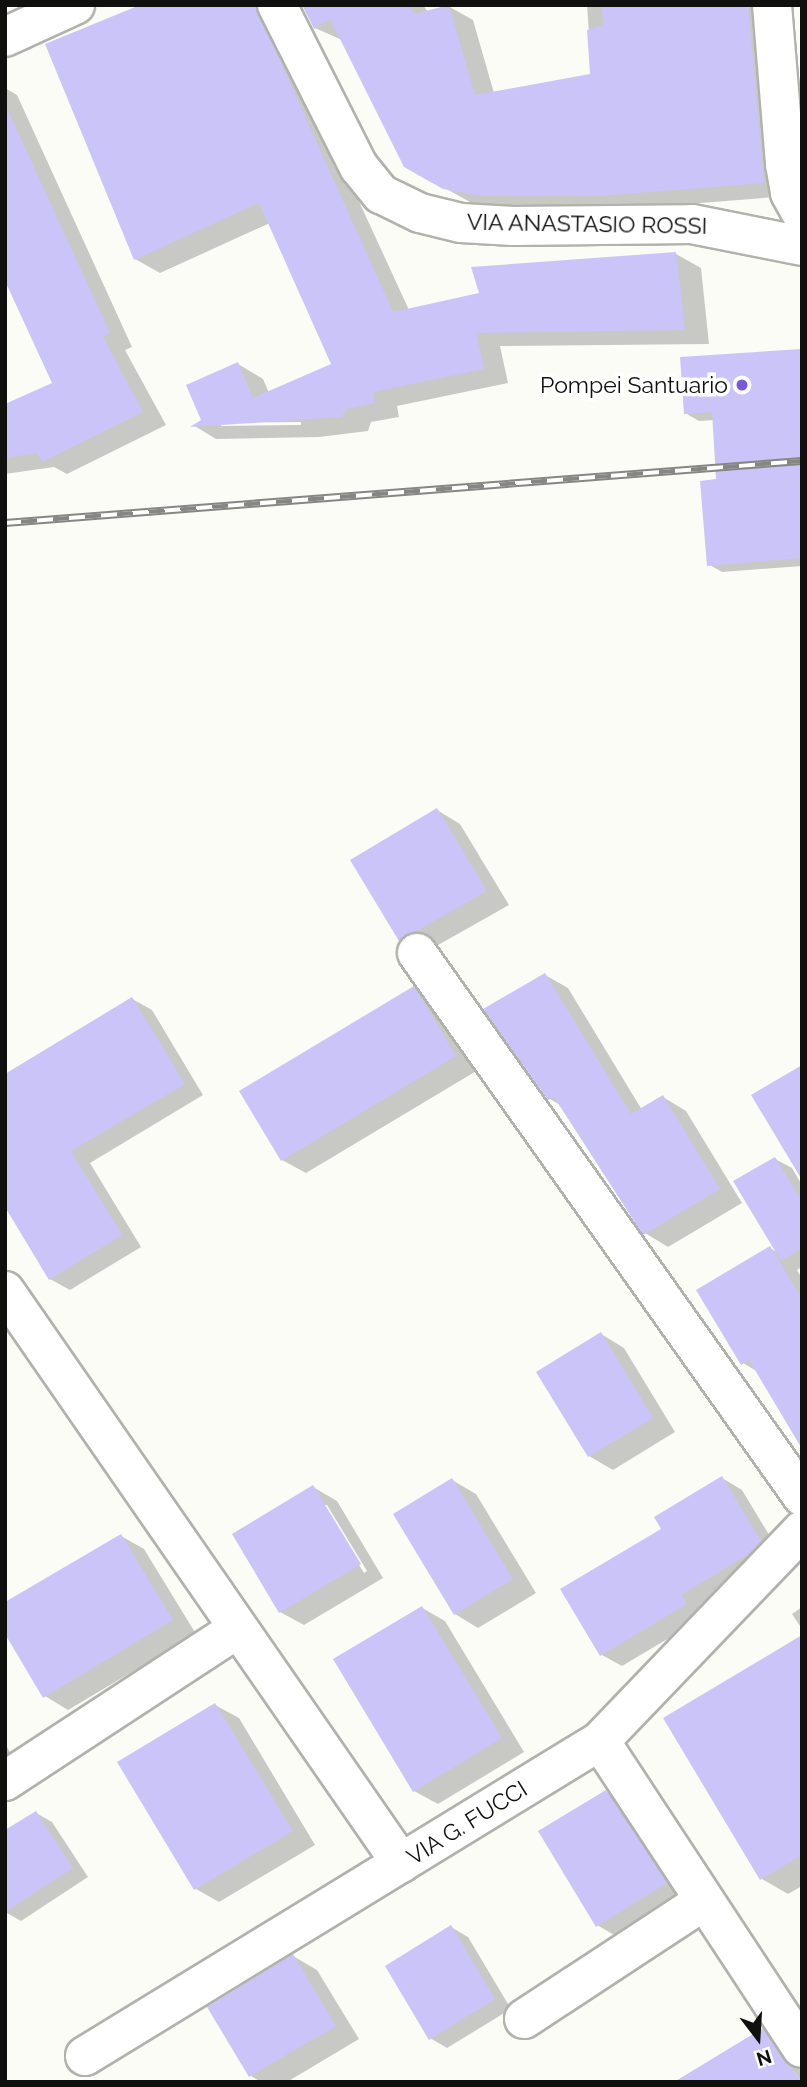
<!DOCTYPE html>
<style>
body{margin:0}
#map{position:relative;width:807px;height:2087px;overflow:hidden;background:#fbfcf6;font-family:Raleway,sans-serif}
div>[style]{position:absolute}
.shadow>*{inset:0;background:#0003}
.building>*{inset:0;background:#cac4f8}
.roads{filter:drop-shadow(2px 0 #b2b2ad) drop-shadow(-2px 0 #b2b2ad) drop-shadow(0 2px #b2b2ad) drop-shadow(0 -2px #b2b2ad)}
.street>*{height:38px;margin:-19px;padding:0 19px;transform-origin:19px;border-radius:19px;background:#fff}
.secondary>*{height:38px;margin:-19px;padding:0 19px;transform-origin:19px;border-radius:19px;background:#fff}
.rail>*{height:8px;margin-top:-4px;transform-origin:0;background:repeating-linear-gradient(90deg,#fff 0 16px,#868783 0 32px);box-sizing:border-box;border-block:2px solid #868783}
.dots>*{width:19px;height:19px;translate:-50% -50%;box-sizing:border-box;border:4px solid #fff;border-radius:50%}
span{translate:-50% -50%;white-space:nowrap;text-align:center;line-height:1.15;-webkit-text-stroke:7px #fff;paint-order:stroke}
.street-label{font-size:23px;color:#10100f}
.poi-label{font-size:23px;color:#10100f}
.right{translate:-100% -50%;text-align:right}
.frame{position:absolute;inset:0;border:7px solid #10100f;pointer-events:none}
.north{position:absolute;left:723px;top:2003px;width:70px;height:70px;-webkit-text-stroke:5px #fff;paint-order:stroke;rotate:163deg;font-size:19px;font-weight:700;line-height:28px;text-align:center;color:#10100f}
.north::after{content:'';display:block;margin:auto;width:24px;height:32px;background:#10100f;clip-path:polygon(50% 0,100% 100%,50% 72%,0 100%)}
</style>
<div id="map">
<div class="shadow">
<div style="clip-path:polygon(evenodd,147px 5px,274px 5px,298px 69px,409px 310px,676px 254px,701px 268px,709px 344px,500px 346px,508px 383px,397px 406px,399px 417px,371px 422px,368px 431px,319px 437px,216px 439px,193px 425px,203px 421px,238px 364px,263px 379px,269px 393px,333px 365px,270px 223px,160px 273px,135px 259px,147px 5px,301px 422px,301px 425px,221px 426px,221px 423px,301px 422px)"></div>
<div style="clip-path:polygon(305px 5px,423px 5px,428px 12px,448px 6px,473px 20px,494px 93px,592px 76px,587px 5px,771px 5px,788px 196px,625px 209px,508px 209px,470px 202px,405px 166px,342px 40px,315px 28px)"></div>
<div style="clip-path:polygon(5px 88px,17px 95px,132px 347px,125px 350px,166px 425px,67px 474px,54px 467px,5px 474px,5px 406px,54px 384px,5px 277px)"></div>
<div style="clip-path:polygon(682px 359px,802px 417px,802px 566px,722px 572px,708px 564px,718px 481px,714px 420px,699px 421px,685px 413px)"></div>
<div style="clip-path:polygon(437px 810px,460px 824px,509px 905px,424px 953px,401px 940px)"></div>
<div style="clip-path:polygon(545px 975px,568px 988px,642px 1110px,663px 1097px,686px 1111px,742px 1203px,668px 1247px,645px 1233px,562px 1106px,550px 1099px)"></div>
<div style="clip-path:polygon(414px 988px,437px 1002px,478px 1070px,306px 1173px,282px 1160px)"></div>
<div style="clip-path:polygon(132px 999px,152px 1010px,203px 1095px,90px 1163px,141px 1247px,70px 1290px,50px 1279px,5px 1204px)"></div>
<div style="clip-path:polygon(775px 1159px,792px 1168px,802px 1185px,802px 1267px,797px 1270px,802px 1278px,802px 1445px,758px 1372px,743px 1363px,770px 1248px,778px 1253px)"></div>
<div style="clip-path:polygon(601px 1334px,624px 1348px,675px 1432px,613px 1470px,589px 1456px)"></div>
<div style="clip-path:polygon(722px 1478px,742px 1490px,780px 1553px,700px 1607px,706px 1616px,622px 1666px,602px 1655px,663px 1530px)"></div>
<div style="clip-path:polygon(452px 1480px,476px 1494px,536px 1593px,478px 1628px,455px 1614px)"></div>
<div style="clip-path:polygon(evenodd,313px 1487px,337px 1501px,383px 1578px,304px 1625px,280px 1612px,313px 1487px,323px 1505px,327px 1505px,367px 1571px,364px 1573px,323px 1505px)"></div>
<div style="clip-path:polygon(121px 1536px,144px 1549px,196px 1634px,68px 1710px,45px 1696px)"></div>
<div style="clip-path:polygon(802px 1607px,802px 1629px,792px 1614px)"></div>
<div style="clip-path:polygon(422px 1608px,445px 1621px,524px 1752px,438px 1804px,414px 1791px)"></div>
<div style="clip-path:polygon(802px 1637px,802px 1886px,788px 1894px,762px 1879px)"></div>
<div style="clip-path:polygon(215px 1705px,239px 1718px,315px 1845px,219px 1902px,196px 1889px)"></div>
<div style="clip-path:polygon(5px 1744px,17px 1763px,5px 1770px)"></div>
<div style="clip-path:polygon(606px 1792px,629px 1805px,690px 1897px,621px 1939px,597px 1925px)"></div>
<div style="clip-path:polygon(36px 1813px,52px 1822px,88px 1877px,21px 1921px,5px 1912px,5px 1832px)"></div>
<div style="clip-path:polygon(451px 1927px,468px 1937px,511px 2009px,447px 2048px,430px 2038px)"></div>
<div style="clip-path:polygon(293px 1956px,317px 1970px,359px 2039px,287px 2082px,261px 2082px,251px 2076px)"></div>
<div style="clip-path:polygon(763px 2030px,785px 2043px,802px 2065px,802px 2082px)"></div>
</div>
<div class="building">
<div style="clip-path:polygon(140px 5px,255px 5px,393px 312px,479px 293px,471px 267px,676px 252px,685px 330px,476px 333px,484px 369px,373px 392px,375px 403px,346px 409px,342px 417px,190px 427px,201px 420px,186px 385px,238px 362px,253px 398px,331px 364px,259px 203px,134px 260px,45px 44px)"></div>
<div style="clip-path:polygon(302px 5px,409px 5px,414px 14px,449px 5px,475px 95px,590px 74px,587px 30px,603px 25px,602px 5px,748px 5px,764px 183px,599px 196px,482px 196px,443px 189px,404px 167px,330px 19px,314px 29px)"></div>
<div style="clip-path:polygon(5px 104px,110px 333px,103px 337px,143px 412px,42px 462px,37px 453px,5px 458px,5px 404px,52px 383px,5px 281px)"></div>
<div style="clip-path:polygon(802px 349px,802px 558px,707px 566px,700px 481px,716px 479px,712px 412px,684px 414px,680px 357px)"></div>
<div style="clip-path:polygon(437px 808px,487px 891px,399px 941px,350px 860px)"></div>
<div style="clip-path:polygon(545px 973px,631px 1114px,663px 1095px,720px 1189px,643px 1235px,554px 1097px,548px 1100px,483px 1009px)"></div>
<div style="clip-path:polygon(414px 986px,456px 1056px,281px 1161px,239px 1091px)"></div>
<div style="clip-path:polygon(132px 997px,185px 1084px,71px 1151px,122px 1235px,49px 1280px,5px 1207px,5px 1074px)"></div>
<div style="clip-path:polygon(802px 1065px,802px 1180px,751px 1095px)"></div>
<div style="clip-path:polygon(775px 1157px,802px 1201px,802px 1248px,781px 1261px,733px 1181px)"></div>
<div style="clip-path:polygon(770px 1246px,802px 1299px,802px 1449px,749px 1360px,741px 1365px,696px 1290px)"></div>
<div style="clip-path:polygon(601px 1332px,653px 1418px,588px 1457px,536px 1372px)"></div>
<div style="clip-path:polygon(722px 1476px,761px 1541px,749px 1554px,681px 1595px,687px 1604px,600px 1656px,560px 1589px,661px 1529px,654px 1517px)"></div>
<div style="clip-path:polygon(452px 1478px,513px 1579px,454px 1615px,393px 1514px)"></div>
<div style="clip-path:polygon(313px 1485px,361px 1564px,279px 1613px,232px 1534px)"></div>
<div style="clip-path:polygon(121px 1534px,173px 1620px,43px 1698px,5px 1634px,5px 1602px)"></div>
<div style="clip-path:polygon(422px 1606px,502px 1738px,413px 1792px,333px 1659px)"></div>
<div style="clip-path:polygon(802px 1635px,802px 1855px,760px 1880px,663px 1718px)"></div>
<div style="clip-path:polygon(215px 1703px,293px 1831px,194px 1890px,117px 1762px)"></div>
<div style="clip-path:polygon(606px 1790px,667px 1883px,596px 1927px,538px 1831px)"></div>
<div style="clip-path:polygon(36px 1811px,73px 1868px,5px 1912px,5px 1830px)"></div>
<div style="clip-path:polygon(451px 1925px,495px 1999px,429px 2040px,385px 1966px)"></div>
<div style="clip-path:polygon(293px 1954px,336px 2026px,249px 2077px,207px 2007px)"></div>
<div style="clip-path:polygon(763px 2028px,802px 2082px,674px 2082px)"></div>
</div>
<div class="roads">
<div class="street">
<div style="left:277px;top:5px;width:182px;rotate:63.2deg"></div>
<div style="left:359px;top:167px;width:35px;rotate:51deg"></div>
<div style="left:381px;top:194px;width:43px;rotate:26deg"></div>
<div style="left:420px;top:213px;width:42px;rotate:13.7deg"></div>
<div style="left:461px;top:223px;width:52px;rotate:3.3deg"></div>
<div style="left:513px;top:226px;width:179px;rotate:-0.6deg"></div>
<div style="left:692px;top:224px;width:112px;rotate:11.3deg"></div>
<div style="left:5px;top:37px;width:77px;rotate:-24.6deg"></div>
<div style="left:417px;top:953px;width:666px;rotate:54.66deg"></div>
<div style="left:5px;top:1291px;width:696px;rotate:55.3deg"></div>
<div style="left:600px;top:1741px;width:367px;rotate:56.7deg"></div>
<div style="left:5px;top:1781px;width:276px;rotate:-33.2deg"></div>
<div style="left:524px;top:2019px;width:213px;rotate:-33.3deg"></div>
<div style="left:85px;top:2056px;width:604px;rotate:-31.45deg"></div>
<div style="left:600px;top:1741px;width:292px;rotate:-46.2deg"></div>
</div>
<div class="secondary">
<div style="left:772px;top:5px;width:160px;rotate:85.3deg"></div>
<div style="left:785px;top:164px;width:29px;rotate:80deg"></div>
<div style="left:790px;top:193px;width:25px;rotate:61deg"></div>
</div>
</div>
<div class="rail">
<div style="left:5px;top:523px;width:799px;rotate:-4.45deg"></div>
</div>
<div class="dots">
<div style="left:742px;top:385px;background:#775bd6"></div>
</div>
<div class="street-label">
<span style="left:587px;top:224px;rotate:1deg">VIA ANASTASIO ROSSI</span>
<span style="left:467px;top:1823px;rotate:-32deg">VIA G. FUCCI</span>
</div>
<div class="poi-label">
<span class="right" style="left:728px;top:385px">Pompei Santuario</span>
</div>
<div class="frame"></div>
<div class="north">N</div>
</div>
